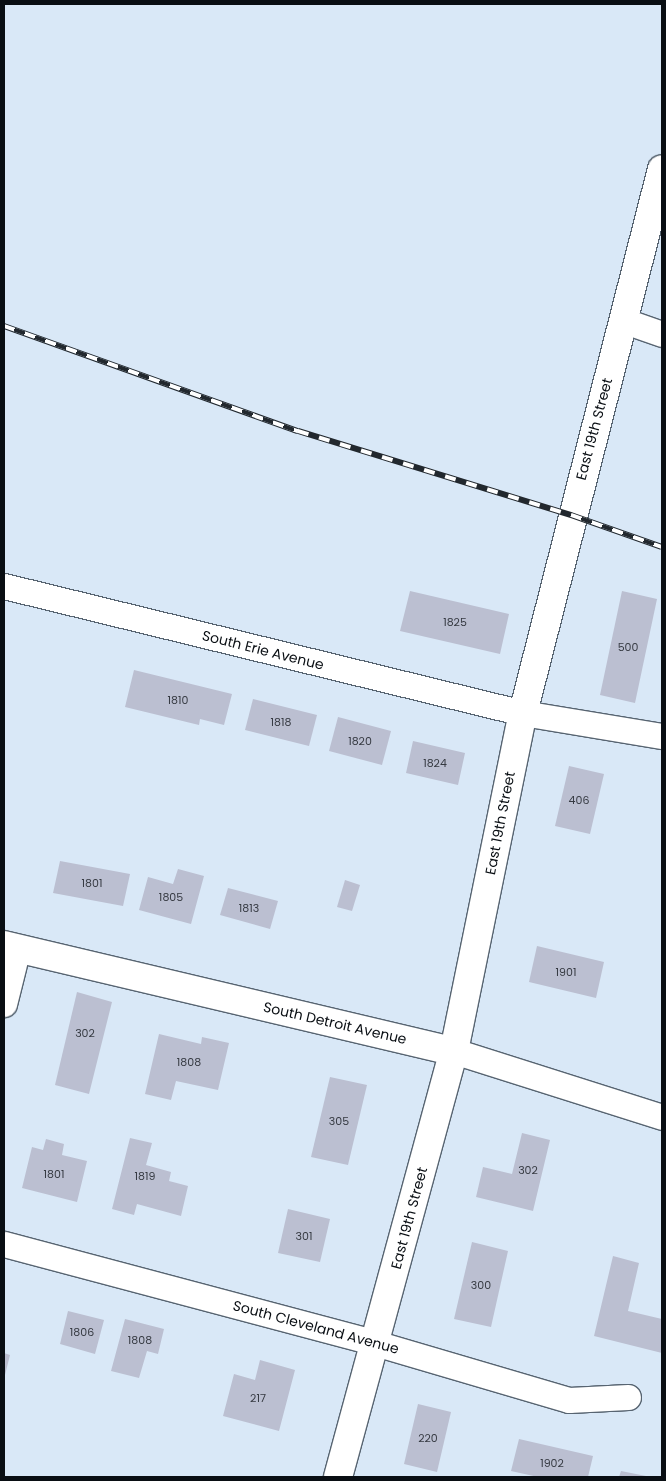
<!DOCTYPE html>
<style>
body{margin:0}
#map{position:relative;width:666px;height:1481px;overflow:hidden;background:#d9e8f7;font-family:Poppins,sans-serif}
div>[style]{position:absolute}
.building>*{inset:0;background:#bbbfd1}
.roads{filter:drop-shadow(1px 0 #576471) drop-shadow(-1px 0 #576471) drop-shadow(0 1px #576471) drop-shadow(0 -1px #576471)}
.minor>*{height:25px;margin:-12.5px;padding:0 12.5px;transform-origin:12.5px;border-radius:12.5px;background:#fff}
.tertiary>*{height:28px;margin:-14px;padding:0 14px;transform-origin:14px;border-radius:14px;background:#fff}
.rail>*{height:5.5px;margin-top:-2.75px;transform-origin:0;background:repeating-linear-gradient(90deg,#fff 0 11px,#22282e 0 22px);box-sizing:border-box;border-block:1px solid #22282e}
span{translate:-50% -50%;white-space:nowrap;text-align:center;line-height:1.15;-webkit-text-stroke:4px #fff;paint-order:stroke}
.number-label{font-size:11px;color:#363a42}
.number-label span{-webkit-text-stroke-width:0}
.street-label{font-size:14px;color:#090e13}
.frame{position:absolute;inset:0;border:5px solid #090e13;pointer-events:none}
</style>
<div id="map">
<div class="building">
<div style="clip-path:polygon(410px 591px,509px 614px,500px 654px,400px 631px)"></div>
<div style="clip-path:polygon(622px 591px,657px 599px,635px 703px,600px 695px)"></div>
<div style="clip-path:polygon(134px 670px,232px 694px,224px 725px,200px 719px,199px 725px,125px 707px)"></div>
<div style="clip-path:polygon(253px 699px,317px 715px,309px 746px,245px 730px)"></div>
<div style="clip-path:polygon(338px 717px,391px 731px,382px 765px,329px 751px)"></div>
<div style="clip-path:polygon(413px 741px,465px 753px,458px 785px,406px 773px)"></div>
<div style="clip-path:polygon(569px 766px,604px 774px,590px 834px,555px 826px)"></div>
<div style="clip-path:polygon(60px 861px,130px 874px,123px 906px,53px 893px)"></div>
<div style="clip-path:polygon(178px 869px,204px 876px,191px 924px,139px 910px,148px 877px,173px 884px)"></div>
<div style="clip-path:polygon(345px 880px,360px 885px,352px 911px,337px 907px)"></div>
<div style="clip-path:polygon(228px 888px,278px 901px,270px 929px,220px 915px)"></div>
<div style="clip-path:polygon(537px 946px,604px 962px,596px 998px,529px 982px)"></div>
<div style="clip-path:polygon(77px 992px,112px 1002px,89px 1094px,55px 1085px)"></div>
<div style="clip-path:polygon(159px 1034px,201px 1044px,202px 1037px,229px 1043px,218px 1090px,176px 1081px,171px 1100px,145px 1094px)"></div>
<div style="clip-path:polygon(330px 1077px,367px 1085px,348px 1165px,311px 1157px)"></div>
<div style="clip-path:polygon(522px 1133px,550px 1140px,533px 1211px,476px 1197px,483px 1167px,512px 1174px)"></div>
<div style="clip-path:polygon(130px 1138px,152px 1143px,146px 1165px,171px 1172px,169px 1181px,188px 1186px,181px 1216px,137px 1204px,134px 1215px,112px 1209px)"></div>
<div style="clip-path:polygon(46px 1139px,64px 1144px,62px 1155px,87px 1161px,77px 1202px,22px 1188px,32px 1147px,43px 1150px)"></div>
<div style="clip-path:polygon(288px 1209px,330px 1219px,320px 1262px,278px 1253px)"></div>
<div style="clip-path:polygon(472px 1242px,508px 1251px,491px 1327px,454px 1319px)"></div>
<div style="clip-path:polygon(613px 1256px,639px 1263px,628px 1311px,662px 1319px,662px 1353px,594px 1336px)"></div>
<div style="clip-path:polygon(68px 1311px,104px 1320px,95px 1354px,60px 1344px)"></div>
<div style="clip-path:polygon(125px 1319px,164px 1329px,158px 1354px,147px 1351px,139px 1378px,111px 1371px)"></div>
<div style="clip-path:polygon(4px 1353px,10px 1355px,4px 1379px)"></div>
<div style="clip-path:polygon(260px 1360px,295px 1370px,279px 1431px,223px 1416px,234px 1374px,255px 1380px)"></div>
<div style="clip-path:polygon(418px 1404px,451px 1412px,437px 1472px,404px 1464px)"></div>
<div style="clip-path:polygon(519px 1439px,593px 1456px,588px 1477px,538px 1477px,511px 1471px)"></div>
<div style="clip-path:polygon(621px 1471px,646px 1476px,646px 1477px,619px 1477px)"></div>
</div>
<div class="roads">
<div class="minor">
<div style="left:622px;top:320px;width:42px;rotate:19.3deg"></div>
<div style="left:4px;top:586px;width:534px;rotate:13.75deg"></div>
<div style="left:523px;top:713px;width:141px;rotate:9.4deg"></div>
<div style="left:4px;top:1004px;width:58px;rotate:-76deg"></div>
<div style="left:454px;top:1051px;width:218px;rotate:17.6deg"></div>
<div style="left:4px;top:1244px;width:384px;rotate:14.9deg"></div>
<div style="left:375px;top:1343px;width:202px;rotate:16.4deg"></div>
<div style="left:569px;top:1400px;width:59px;rotate:-2.9deg"></div>
</div>
<div class="tertiary">
<div style="left:4px;top:945px;width:462px;rotate:13.3deg"></div>
<div style="left:338px;top:1477px;width:442px;rotate:-74.8deg"></div>
<div style="left:454px;top:1051px;width:345px;rotate:-78.5deg"></div>
<div style="left:523px;top:713px;width:561px;rotate:-75.67deg"></div>
</div>
</div>
<div class="rail">
<div style="left:4px;top:326px;width:312px;rotate:19.7deg"></div>
<div style="left:298px;top:431px;width:286px;rotate:17.1deg"></div>
<div style="left:571px;top:515px;width:96px;rotate:19.4deg"></div>
</div>
<div class="number-label">
<span style="left:455px;top:622px">1825</span>
<span style="left:628px;top:647px">500</span>
<span style="left:178px;top:700px">1810</span>
<span style="left:281px;top:722px">1818</span>
<span style="left:360px;top:741px">1820</span>
<span style="left:435px;top:763px">1824</span>
<span style="left:579px;top:800px">406</span>
<span style="left:92px;top:883px">1801</span>
<span style="left:171px;top:897px">1805</span>
<span style="left:249px;top:908px">1813</span>
<span style="left:566px;top:972px">1901</span>
<span style="left:85px;top:1033px">302</span>
<span style="left:189px;top:1062px">1808</span>
<span style="left:339px;top:1121px">305</span>
<span style="left:528px;top:1170px">302</span>
<span style="left:54px;top:1174px">1801</span>
<span style="left:145px;top:1176px">1819</span>
<span style="left:304px;top:1236px">301</span>
<span style="left:481px;top:1285px">300</span>
<span style="left:82px;top:1332px">1806</span>
<span style="left:140px;top:1340px">1808</span>
<span style="left:258px;top:1398px">217</span>
<span style="left:428px;top:1438px">220</span>
<span style="left:552px;top:1463px">1902</span>
</div>
<div class="street-label">
<span style="left:594px;top:429px;rotate:-75deg">East 19th Street</span>
<span style="left:263px;top:650px;rotate:14deg">South Erie Avenue</span>
<span style="left:500px;top:823px;rotate:-79deg">East 19th Street</span>
<span style="left:335px;top:1023px;rotate:13deg">South Detroit Avenue</span>
<span style="left:409px;top:1218px;rotate:-75deg">East 19th Street</span>
<span style="left:316px;top:1327px;rotate:15deg">South Cleveland Avenue</span>
</div>
<div class="frame"></div>
</div>
